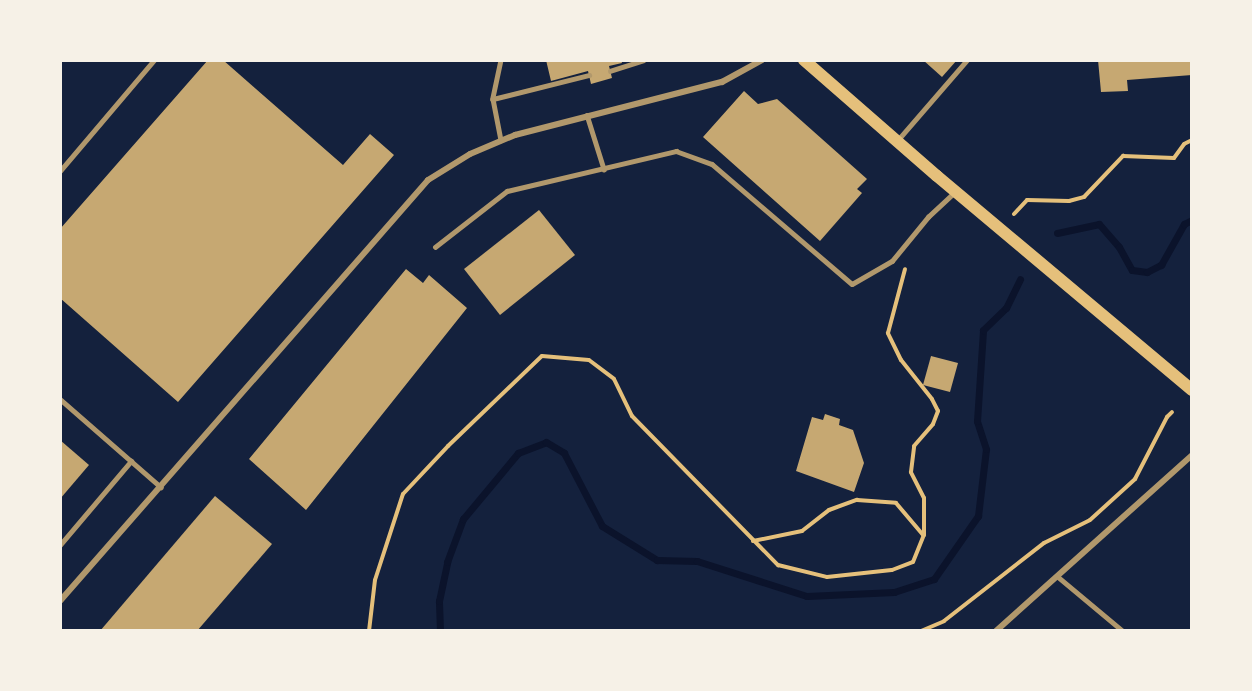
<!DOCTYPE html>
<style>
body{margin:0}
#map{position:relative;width:1252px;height:691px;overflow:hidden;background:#14213d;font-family:"Open Sans",sans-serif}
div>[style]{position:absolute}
.stream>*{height:7px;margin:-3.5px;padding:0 3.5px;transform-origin:3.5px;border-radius:3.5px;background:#0b132b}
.building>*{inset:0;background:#c6a872}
.path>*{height:4px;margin:-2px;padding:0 2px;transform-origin:2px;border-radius:2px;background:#e5c07b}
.service>*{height:4.5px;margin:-2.25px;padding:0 2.25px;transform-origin:2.25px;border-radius:2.25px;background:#b1986c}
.minor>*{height:6px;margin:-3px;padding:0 3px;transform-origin:3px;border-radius:3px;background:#b1986c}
.secondary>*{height:12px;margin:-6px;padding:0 6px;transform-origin:6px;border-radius:6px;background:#e5c07b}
span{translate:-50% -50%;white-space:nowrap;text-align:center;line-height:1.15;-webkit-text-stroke:4.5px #f6f1e7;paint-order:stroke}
.frame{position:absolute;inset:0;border:62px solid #f6f1e7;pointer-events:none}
</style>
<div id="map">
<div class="stream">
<div style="left:1057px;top:233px;width:43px;rotate:-12.1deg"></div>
<div style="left:1099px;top:224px;width:30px;rotate:49deg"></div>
<div style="left:1119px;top:247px;width:26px;rotate:61deg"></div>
<div style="left:1132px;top:270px;width:15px;rotate:8deg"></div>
<div style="left:1147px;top:272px;width:16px;rotate:-27deg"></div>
<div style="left:1161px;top:265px;width:47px;rotate:-60.7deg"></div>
<div style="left:1184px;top:224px;width:9px;rotate:-27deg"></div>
<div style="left:440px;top:631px;width:30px;rotate:-92deg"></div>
<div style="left:439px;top:601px;width:40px;rotate:-78deg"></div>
<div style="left:447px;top:562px;width:46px;rotate:-69.6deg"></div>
<div style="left:463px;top:519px;width:86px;rotate:-50.2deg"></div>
<div style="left:518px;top:453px;width:30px;rotate:-21deg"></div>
<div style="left:546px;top:442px;width:21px;rotate:31deg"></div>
<div style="left:564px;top:453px;width:82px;rotate:62.5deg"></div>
<div style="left:602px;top:526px;width:65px;rotate:31.7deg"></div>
<div style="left:657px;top:560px;width:40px;rotate:1.4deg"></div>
<div style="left:697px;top:561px;width:115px;rotate:17.7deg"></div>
<div style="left:807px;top:596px;width:87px;rotate:-2.6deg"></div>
<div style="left:894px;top:592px;width:42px;rotate:-18deg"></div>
<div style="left:934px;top:579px;width:77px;rotate:-55.1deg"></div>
<div style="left:978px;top:516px;width:67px;rotate:-83.2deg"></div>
<div style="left:986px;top:449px;width:29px;rotate:-108deg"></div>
<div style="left:977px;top:421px;width:91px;rotate:-86.2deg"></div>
<div style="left:983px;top:330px;width:32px;rotate:-44deg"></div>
<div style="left:1006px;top:308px;width:32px;rotate:-64deg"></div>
</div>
<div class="building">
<div style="clip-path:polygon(208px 60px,223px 60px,343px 165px,370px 134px,394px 155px,178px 402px,60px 298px,60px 229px)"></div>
<div style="clip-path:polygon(546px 60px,621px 60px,622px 63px,609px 66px,612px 78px,591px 84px,588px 71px,551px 81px)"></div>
<div style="clip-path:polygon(923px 60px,957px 60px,942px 77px)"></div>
<div style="clip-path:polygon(1098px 60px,1192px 60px,1192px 75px,1127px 80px,1128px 91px,1101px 92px)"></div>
<div style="clip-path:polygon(744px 91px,758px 104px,777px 99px,867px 179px,857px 189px,862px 193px,820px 241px,703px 137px)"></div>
<div style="clip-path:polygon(539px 210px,575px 255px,500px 315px,464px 269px)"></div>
<div style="clip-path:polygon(406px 269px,423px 283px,429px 275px,467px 308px,306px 510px,249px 459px)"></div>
<div style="clip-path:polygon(931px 356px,958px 363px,950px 392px,923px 385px)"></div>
<div style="clip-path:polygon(825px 414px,840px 419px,839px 425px,853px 430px,864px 463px,854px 492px,796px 471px,812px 417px,823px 420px)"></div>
<div style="clip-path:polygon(60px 440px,89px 465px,60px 499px)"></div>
<div style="clip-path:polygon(215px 496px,272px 544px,197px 631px,100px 631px)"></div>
</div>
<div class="path">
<div style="left:1014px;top:214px;width:19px;rotate:-47deg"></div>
<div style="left:1027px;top:200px;width:42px;rotate:1.4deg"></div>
<div style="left:1069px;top:201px;width:16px;rotate:-15deg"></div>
<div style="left:1084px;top:197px;width:57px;rotate:-46.4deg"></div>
<div style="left:1123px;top:156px;width:51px;rotate:2.2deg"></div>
<div style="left:1174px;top:158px;width:17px;rotate:-54deg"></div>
<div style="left:1184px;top:144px;width:9px;rotate:-27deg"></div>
<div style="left:753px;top:541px;width:50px;rotate:-11.5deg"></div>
<div style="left:802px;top:531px;width:34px;rotate:-38deg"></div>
<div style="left:829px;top:510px;width:30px;rotate:-20deg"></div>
<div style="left:857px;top:500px;width:39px;rotate:4deg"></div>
<div style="left:896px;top:503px;width:42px;rotate:49.8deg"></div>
<div style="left:369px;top:631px;width:51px;rotate:-83.3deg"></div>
<div style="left:375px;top:580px;width:90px;rotate:-72deg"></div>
<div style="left:403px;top:494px;width:66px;rotate:-46.8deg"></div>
<div style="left:448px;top:446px;width:130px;rotate:-43.8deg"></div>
<div style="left:542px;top:356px;width:47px;rotate:4.9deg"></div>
<div style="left:589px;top:360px;width:31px;rotate:37deg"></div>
<div style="left:614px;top:379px;width:41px;rotate:64.1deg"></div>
<div style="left:632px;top:416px;width:209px;rotate:45.6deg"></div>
<div style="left:778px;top:565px;width:50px;rotate:13.8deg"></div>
<div style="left:827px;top:577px;width:65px;rotate:-6.1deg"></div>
<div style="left:892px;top:570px;width:22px;rotate:-21deg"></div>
<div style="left:913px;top:562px;width:29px;rotate:-68deg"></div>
<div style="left:924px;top:535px;width:37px;rotate:-90deg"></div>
<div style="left:924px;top:498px;width:29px;rotate:-117deg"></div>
<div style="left:911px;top:472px;width:26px;rotate:-83deg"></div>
<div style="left:914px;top:446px;width:29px;rotate:-49deg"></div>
<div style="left:933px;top:424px;width:14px;rotate:-69deg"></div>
<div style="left:938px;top:411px;width:13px;rotate:-117deg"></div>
<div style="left:932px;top:399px;width:50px;rotate:-128.5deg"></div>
<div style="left:901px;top:360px;width:30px;rotate:-116deg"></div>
<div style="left:888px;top:333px;width:66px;rotate:-75.1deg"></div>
<div style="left:921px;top:631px;width:25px;rotate:-23deg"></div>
<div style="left:944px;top:621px;width:127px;rotate:-38deg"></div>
<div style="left:1044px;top:543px;width:51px;rotate:-26.6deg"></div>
<div style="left:1090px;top:520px;width:61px;rotate:-42.3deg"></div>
<div style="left:1135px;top:479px;width:70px;rotate:-62.7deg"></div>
<div style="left:1167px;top:417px;width:7px;rotate:-45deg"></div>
</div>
<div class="service">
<div style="left:501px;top:60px;width:40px;rotate:102deg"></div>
<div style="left:493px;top:99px;width:42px;rotate:79deg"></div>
<div style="left:610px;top:71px;width:35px;rotate:-18deg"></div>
<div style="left:493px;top:99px;width:99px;rotate:-14deg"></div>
<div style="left:587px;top:115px;width:57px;rotate:72.5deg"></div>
<div style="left:897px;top:141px;width:107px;rotate:-49.2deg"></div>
<div style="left:60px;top:171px;width:145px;rotate:-49.7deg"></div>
<div style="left:435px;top:247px;width:91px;rotate:-37.9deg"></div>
<div style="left:507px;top:191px;width:174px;rotate:-13.3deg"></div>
<div style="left:676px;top:151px;width:38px;rotate:20deg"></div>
<div style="left:712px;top:164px;width:184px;rotate:40.6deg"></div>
<div style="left:852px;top:284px;width:46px;rotate:-29.9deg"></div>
<div style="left:892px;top:261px;width:57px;rotate:-50.7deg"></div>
<div style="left:928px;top:217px;width:37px;rotate:-43deg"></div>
<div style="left:60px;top:399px;width:134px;rotate:41.1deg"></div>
<div style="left:60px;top:545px;width:110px;rotate:-49.8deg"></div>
<div style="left:1057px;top:576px;width:86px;rotate:39.8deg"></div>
</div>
<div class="minor">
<div style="left:60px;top:601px;width:559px;rotate:-48.84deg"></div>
<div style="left:428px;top:180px;width:49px;rotate:-31.8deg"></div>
<div style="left:470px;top:154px;width:49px;rotate:-22.9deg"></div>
<div style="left:515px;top:135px;width:214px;rotate:-14.4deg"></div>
<div style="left:722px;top:82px;width:46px;rotate:-28.8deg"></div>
<div style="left:996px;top:631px;width:263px;rotate:-41.9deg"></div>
</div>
<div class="secondary">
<div style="left:804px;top:60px;width:176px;rotate:41.1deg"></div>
<div style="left:937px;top:176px;width:333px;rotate:40deg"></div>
</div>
<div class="frame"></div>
</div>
